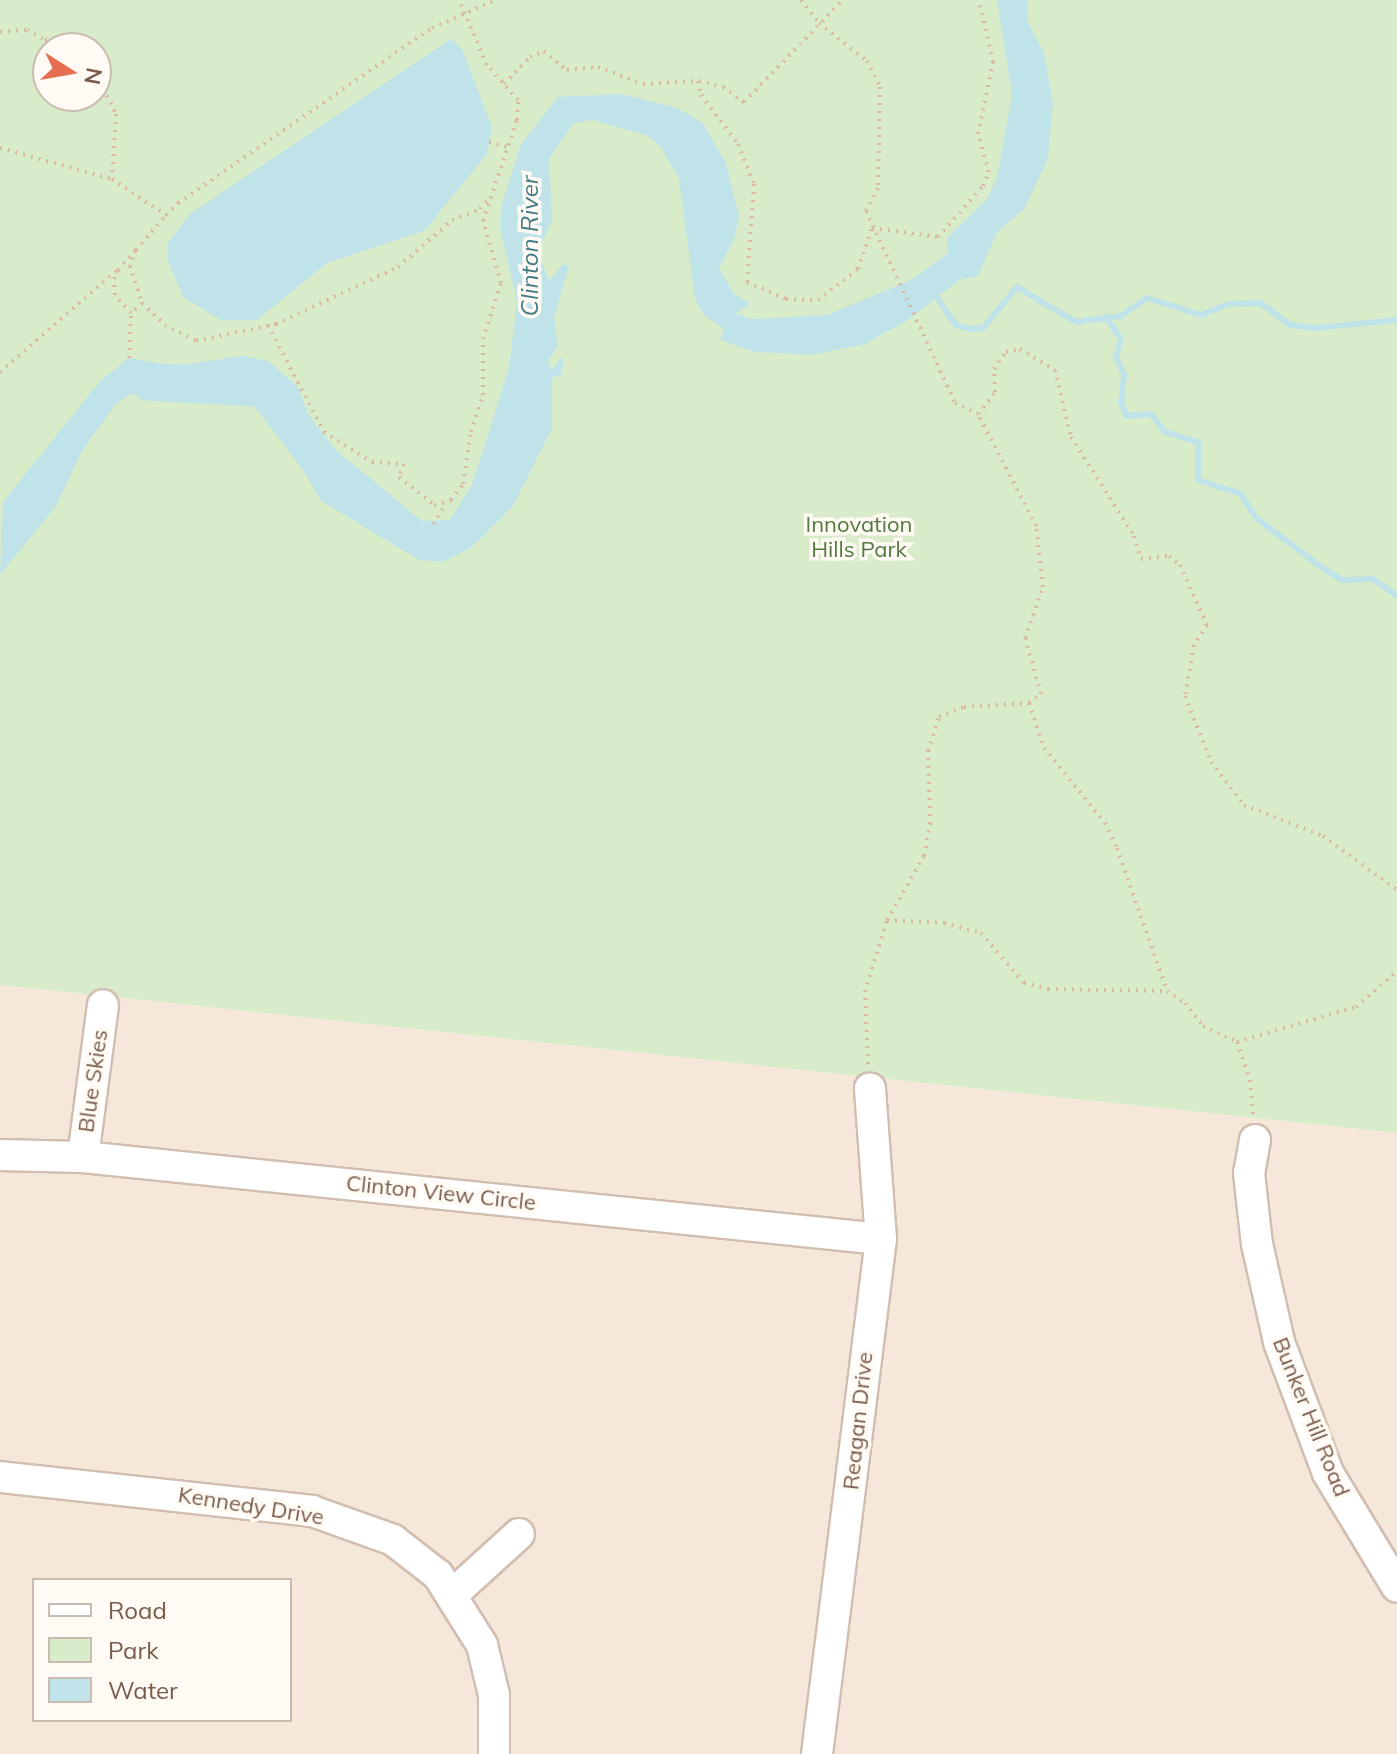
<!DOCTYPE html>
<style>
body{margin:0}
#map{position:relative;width:1397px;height:1754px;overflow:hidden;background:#fdf6ec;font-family:Mulish,sans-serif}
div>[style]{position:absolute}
.residential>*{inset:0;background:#f5e8da}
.green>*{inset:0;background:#d8ecc9}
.water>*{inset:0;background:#bfe3e8}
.stream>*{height:6px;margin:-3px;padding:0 3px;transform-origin:3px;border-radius:3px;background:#bfe3e8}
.river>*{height:38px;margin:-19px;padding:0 19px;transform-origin:19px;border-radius:19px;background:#bfe3e8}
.path>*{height:4px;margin-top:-2px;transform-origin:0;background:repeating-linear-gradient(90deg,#d9b8a5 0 2px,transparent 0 8px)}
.roads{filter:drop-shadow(2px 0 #d1beb0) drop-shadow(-2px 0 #d1beb0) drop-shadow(0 2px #d1beb0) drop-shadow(0 -2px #d1beb0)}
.minor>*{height:30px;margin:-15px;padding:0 15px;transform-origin:15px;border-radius:15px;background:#fff}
span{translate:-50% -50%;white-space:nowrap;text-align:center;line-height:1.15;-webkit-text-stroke:7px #fffaf3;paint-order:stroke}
.park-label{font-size:22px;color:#537a41}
.street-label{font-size:22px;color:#7a5c4d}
.water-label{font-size:24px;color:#437c86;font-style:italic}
.legend{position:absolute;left:32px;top:1578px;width:260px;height:144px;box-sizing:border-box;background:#fffaf3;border:2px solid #cabbb1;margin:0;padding:10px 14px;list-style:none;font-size:24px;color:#7a5c4d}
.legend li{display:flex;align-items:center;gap:16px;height:40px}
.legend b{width:40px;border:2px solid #cabbb1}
.north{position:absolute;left:32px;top:32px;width:80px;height:80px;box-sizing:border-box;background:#fffaf3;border:2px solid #cabbb1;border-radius:50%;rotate:101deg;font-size:22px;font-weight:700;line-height:32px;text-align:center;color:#7a5c4d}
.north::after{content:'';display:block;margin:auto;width:28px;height:36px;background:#e76f51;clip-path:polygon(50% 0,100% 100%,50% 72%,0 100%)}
</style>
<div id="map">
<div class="residential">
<div style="clip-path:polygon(evenodd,0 985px,1397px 1133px,1397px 1754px,0 1754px,0 985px,34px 1580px,290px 1580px,290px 1720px,34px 1720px,34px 1580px)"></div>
</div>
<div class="green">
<div style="clip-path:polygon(evenodd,0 0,1397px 0,1397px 1133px,0 985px,0 0,48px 48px,96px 48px,96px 96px,48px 96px,48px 48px)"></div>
</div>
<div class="water">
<div style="clip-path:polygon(997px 0,1028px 0,1028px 23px,1044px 53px,1053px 103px,1048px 159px,1024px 209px,997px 232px,978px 276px,959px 280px,907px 321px,865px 344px,812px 355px,755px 352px,720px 340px,724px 329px,704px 315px,695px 299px,679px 179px,661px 147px,648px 136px,593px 120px,574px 123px,549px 158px,552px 220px,538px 252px,549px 281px,563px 264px,569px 266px,554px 318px,558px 346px,548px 361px,552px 370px,562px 356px,563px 363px,561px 375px,552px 378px,552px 428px,513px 506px,471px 548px,442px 562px,419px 560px,321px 501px,297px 460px,301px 432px,291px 416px,237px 385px,171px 386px,131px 394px,116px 404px,83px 449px,56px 506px,0 575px,3px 502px,101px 380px,129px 358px,176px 366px,242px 356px,268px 361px,298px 387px,315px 433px,422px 521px,450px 520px,472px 485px,509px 368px,517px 301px,500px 228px,501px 207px,521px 144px,558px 97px,621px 94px,677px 108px,702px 122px,726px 163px,739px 216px,734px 239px,719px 268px,734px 294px,751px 304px,735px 313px,750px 319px,827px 315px,911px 280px,948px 253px,947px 238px,987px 199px,997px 178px,1012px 94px)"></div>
<div style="clip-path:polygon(451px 39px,462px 49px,492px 127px,487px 154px,424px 231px,327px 263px,257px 320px,221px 320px,183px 297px,167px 258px,168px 243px,190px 214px)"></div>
</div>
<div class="stream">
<div style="left:937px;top:298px;width:33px;rotate:55deg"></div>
<div style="left:956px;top:325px;width:14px;rotate:17deg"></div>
<div style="left:969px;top:329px;width:14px;rotate:-4deg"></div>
<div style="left:983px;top:328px;width:53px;rotate:-50.3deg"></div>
<div style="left:1017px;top:287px;width:69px;rotate:30.7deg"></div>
<div style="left:1076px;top:322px;width:45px;rotate:-7.6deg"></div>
<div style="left:1121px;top:316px;width:32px;rotate:-35deg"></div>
<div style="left:1147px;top:298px;width:57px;rotate:17.5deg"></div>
<div style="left:1201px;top:315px;width:29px;rotate:-22deg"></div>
<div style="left:1228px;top:304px;width:32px;rotate:-2deg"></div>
<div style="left:1260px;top:303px;width:37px;rotate:36deg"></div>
<div style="left:1290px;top:325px;width:25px;rotate:7deg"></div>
<div style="left:1315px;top:328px;width:82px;rotate:-5.6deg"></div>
<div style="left:1105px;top:316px;width:28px;rotate:55deg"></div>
<div style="left:1121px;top:339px;width:19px;rotate:106deg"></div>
<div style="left:1116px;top:357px;width:20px;rotate:66deg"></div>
<div style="left:1124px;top:375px;width:27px;rotate:96deg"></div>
<div style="left:1121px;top:402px;width:15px;rotate:67deg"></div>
<div style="left:1127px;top:416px;width:24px;rotate:-5deg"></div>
<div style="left:1151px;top:414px;width:23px;rotate:52deg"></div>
<div style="left:1165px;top:432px;width:34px;rotate:17deg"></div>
<div style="left:1198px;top:442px;width:38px;rotate:90deg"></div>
<div style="left:1198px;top:480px;width:45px;rotate:18deg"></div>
<div style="left:1241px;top:494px;width:28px;rotate:58deg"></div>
<div style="left:1256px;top:518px;width:85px;rotate:36.9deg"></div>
<div style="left:1324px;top:569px;width:21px;rotate:31deg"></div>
<div style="left:1342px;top:580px;width:31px;rotate:-2deg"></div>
<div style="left:1373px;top:579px;width:29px;rotate:35deg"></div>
</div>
<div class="river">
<div style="left:150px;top:382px;width:114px;rotate:3deg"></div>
<div style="left:264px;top:388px;width:116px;rotate:52.3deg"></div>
</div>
<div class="path">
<div style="left:801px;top:0;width:29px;rotate:52deg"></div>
<div style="left:819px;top:23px;width:61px;rotate:38.4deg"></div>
<div style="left:867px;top:61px;width:29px;rotate:63deg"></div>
<div style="left:880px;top:87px;width:101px;rotate:91.1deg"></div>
<div style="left:878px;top:188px;width:26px;rotate:118deg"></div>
<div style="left:866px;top:211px;width:212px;rotate:65.1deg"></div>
<div style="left:955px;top:403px;width:25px;rotate:26deg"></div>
<div style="left:0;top:32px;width:27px;rotate:-4deg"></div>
<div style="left:27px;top:30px;width:21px;rotate:29deg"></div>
<div style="left:45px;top:40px;width:21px;rotate:-8deg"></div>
<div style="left:66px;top:37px;width:16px;rotate:45deg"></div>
<div style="left:96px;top:74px;width:45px;rotate:63.4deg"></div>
<div style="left:116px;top:114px;width:65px;rotate:93.5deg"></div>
<div style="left:699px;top:81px;width:25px;rotate:14deg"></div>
<div style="left:723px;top:87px;width:26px;rotate:36deg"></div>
<div style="left:744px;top:102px;width:142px;rotate:-45.9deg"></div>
<div style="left:504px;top:84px;width:37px;rotate:-46deg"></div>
<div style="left:530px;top:57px;width:15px;rotate:-23deg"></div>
<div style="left:544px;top:51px;width:30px;rotate:40deg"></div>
<div style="left:567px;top:70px;width:31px;rotate:-6deg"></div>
<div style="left:598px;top:67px;width:48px;rotate:20.7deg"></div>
<div style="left:643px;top:84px;width:55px;rotate:-3.1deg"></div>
<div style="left:698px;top:81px;width:14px;rotate:78deg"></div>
<div style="left:701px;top:95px;width:61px;rotate:52.9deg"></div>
<div style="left:738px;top:144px;width:43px;rotate:68.2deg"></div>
<div style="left:754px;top:184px;width:98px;rotate:94.1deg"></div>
<div style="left:747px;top:282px;width:43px;rotate:23.6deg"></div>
<div style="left:786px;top:299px;width:32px;rotate:2deg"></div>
<div style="left:818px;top:300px;width:51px;rotate:-37.8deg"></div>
<div style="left:858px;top:269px;width:43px;rotate:-71.1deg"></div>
<div style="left:872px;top:228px;width:67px;rotate:7.8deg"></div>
<div style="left:938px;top:237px;width:68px;rotate:-48.6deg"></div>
<div style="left:983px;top:186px;width:15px;rotate:-67deg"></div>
<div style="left:989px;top:172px;width:40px;rotate:-106deg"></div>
<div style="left:978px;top:134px;width:74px;rotate:-78.2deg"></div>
<div style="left:993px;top:62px;width:64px;rotate:-102.7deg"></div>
<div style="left:489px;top:142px;width:20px;rotate:15deg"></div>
<div style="left:0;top:148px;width:116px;rotate:15.5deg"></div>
<div style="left:112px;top:179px;width:65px;rotate:33.7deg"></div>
<div style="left:136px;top:250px;width:17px;rotate:111deg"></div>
<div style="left:130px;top:266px;width:39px;rotate:72deg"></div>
<div style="left:142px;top:303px;width:15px;rotate:138deg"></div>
<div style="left:131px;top:313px;width:24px;rotate:-132deg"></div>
<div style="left:115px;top:295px;width:16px;rotate:-94deg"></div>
<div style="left:114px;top:279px;width:10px;rotate:-66deg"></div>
<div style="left:118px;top:270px;width:27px;rotate:-48deg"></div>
<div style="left:136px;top:250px;width:46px;rotate:-49.4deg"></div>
<div style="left:166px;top:215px;width:17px;rotate:-45deg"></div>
<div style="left:178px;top:203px;width:308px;rotate:-34.6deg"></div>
<div style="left:432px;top:28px;width:70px;rotate:-23.6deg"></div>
<div style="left:142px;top:303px;width:32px;rotate:44deg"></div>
<div style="left:165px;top:325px;width:35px;rotate:27deg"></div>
<div style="left:196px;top:341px;width:82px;rotate:-12deg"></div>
<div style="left:276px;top:324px;width:135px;rotate:-25deg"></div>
<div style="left:398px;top:267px;width:72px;rotate:-41deg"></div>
<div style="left:452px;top:220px;width:30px;rotate:-21deg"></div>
<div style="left:480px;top:209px;width:15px;rotate:-48deg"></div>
<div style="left:268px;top:325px;width:121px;rotate:62.4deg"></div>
<div style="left:324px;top:432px;width:57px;rotate:32deg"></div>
<div style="left:372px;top:462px;width:32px;rotate:4deg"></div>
<div style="left:404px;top:464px;width:14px;rotate:111deg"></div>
<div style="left:399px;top:477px;width:45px;rotate:38.7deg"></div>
<div style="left:434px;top:505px;width:18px;rotate:-16deg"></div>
<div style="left:451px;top:500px;width:20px;rotate:-53deg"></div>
<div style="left:463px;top:484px;width:53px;rotate:-81.3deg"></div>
<div style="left:471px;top:432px;width:39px;rotate:-72deg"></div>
<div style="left:483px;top:395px;width:56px;rotate:-90deg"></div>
<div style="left:483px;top:339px;width:59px;rotate:-72.2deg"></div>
<div style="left:501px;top:283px;width:65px;rotate:-106.2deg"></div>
<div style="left:483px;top:221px;width:107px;rotate:-71.4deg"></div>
<div style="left:517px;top:120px;width:20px;rotate:-87deg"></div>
<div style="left:518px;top:100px;width:47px;rotate:-131.5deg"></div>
<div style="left:487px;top:65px;width:71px;rotate:-113.3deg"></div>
<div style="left:129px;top:358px;width:45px;rotate:-87.5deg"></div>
<div style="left:0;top:372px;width:154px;rotate:-41deg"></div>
<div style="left:433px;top:524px;width:24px;rotate:-57deg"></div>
<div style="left:1029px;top:703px;width:47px;rotate:71.6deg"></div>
<div style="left:1044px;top:748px;width:97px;rotate:50.9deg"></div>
<div style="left:1105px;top:823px;width:28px;rotate:64deg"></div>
<div style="left:1117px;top:848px;width:151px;rotate:70.7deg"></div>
<div style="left:887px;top:920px;width:57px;rotate:3deg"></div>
<div style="left:944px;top:923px;width:38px;rotate:15deg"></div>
<div style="left:981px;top:933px;width:66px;rotate:49.3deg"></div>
<div style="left:1024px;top:983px;width:25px;rotate:14deg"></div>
<div style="left:1048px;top:989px;width:119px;rotate:1deg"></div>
<div style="left:1167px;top:991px;width:22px;rotate:34deg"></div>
<div style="left:1185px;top:1003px;width:29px;rotate:52deg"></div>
<div style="left:1203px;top:1026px;width:38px;rotate:25deg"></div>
<div style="left:1237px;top:1042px;width:124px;rotate:-16.4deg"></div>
<div style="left:1356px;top:1007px;width:55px;rotate:-41.3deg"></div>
<div style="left:1237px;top:1042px;width:40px;rotate:71.1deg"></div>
<div style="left:1250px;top:1080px;width:37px;rotate:85deg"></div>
<div style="left:868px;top:1064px;width:72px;rotate:-92.4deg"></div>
<div style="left:865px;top:992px;width:75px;rotate:-73deg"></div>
<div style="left:887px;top:920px;width:74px;rotate:-60deg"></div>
<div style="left:924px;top:856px;width:33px;rotate:-79deg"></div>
<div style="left:930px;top:824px;width:73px;rotate:-91.6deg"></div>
<div style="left:928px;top:751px;width:36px;rotate:-72deg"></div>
<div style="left:939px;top:717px;width:27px;rotate:-22deg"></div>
<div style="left:964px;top:707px;width:65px;rotate:-3.5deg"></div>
<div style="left:1029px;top:703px;width:15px;rotate:-37deg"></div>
<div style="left:1041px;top:694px;width:58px;rotate:-105.9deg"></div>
<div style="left:1025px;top:638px;width:54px;rotate:-70.6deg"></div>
<div style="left:1043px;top:587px;width:61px;rotate:-96.5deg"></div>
<div style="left:1036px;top:526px;width:126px;rotate:-117.4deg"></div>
<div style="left:978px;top:414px;width:28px;rotate:-52deg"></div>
<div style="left:995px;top:392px;width:23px;rotate:-92deg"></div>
<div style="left:994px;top:369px;width:21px;rotate:-55deg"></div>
<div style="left:1006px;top:352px;width:14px;rotate:-12deg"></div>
<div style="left:1020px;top:349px;width:41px;rotate:31deg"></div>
<div style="left:1055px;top:370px;width:69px;rotate:76.6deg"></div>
<div style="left:1071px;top:437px;width:117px;rotate:57.5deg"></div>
<div style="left:1134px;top:536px;width:24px;rotate:73deg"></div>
<div style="left:1141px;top:559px;width:28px;rotate:-6deg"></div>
<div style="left:1169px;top:556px;width:14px;rotate:39deg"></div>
<div style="left:1180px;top:565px;width:66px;rotate:65.8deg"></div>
<div style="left:1207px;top:625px;width:24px;rotate:123deg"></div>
<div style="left:1194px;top:645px;width:52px;rotate:100deg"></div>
<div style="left:1185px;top:696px;width:71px;rotate:68.5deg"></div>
<div style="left:1211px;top:762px;width:54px;rotate:52.5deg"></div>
<div style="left:1244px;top:805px;width:85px;rotate:21.4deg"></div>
<div style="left:1323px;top:836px;width:92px;rotate:36.1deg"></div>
</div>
<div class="roads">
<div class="minor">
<div style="left:1255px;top:1140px;width:34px;rotate:100deg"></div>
<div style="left:1249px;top:1173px;width:71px;rotate:83.6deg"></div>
<div style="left:1257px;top:1244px;width:100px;rotate:77.3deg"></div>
<div style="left:1279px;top:1342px;width:140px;rotate:69.5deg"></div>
<div style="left:1328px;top:1473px;width:133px;rotate:58.8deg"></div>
<div style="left:0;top:1155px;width:83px;rotate:1.4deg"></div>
<div style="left:83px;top:1157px;width:802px;rotate:5.87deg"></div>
<div style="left:83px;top:1157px;width:153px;rotate:-82.5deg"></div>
<div style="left:0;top:1477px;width:314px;rotate:6.2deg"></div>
<div style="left:312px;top:1511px;width:86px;rotate:19.7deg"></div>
<div style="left:393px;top:1540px;width:57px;rotate:37.9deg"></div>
<div style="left:438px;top:1575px;width:83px;rotate:57.8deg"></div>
<div style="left:482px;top:1645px;width:51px;rotate:76.5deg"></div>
<div style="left:494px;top:1695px;width:59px;rotate:90deg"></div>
<div style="left:453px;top:1594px;width:89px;rotate:-42.3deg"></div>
<div style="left:817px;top:1754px;width:519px;rotate:-82.92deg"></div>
<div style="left:881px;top:1239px;width:151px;rotate:-94.2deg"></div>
</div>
</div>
<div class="park-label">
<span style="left:859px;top:537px">Innovation<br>Hills Park</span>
</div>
<div class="street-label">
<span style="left:93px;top:1081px;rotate:-82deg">Blue Skies</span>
<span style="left:441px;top:1193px;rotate:6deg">Clinton View Circle</span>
<span style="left:1311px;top:1417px;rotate:68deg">Bunker Hill Road</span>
<span style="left:858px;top:1421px;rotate:-84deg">Reagan Drive</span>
<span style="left:251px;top:1506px;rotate:9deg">Kennedy Drive</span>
</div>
<div class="water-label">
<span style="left:530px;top:246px;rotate:-90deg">Clinton River</span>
</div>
<ul class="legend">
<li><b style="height:10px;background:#fff"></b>Road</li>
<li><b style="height:22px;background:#d8ecc9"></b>Park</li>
<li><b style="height:22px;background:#bfe3e8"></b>Water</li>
</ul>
<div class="north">N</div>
</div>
